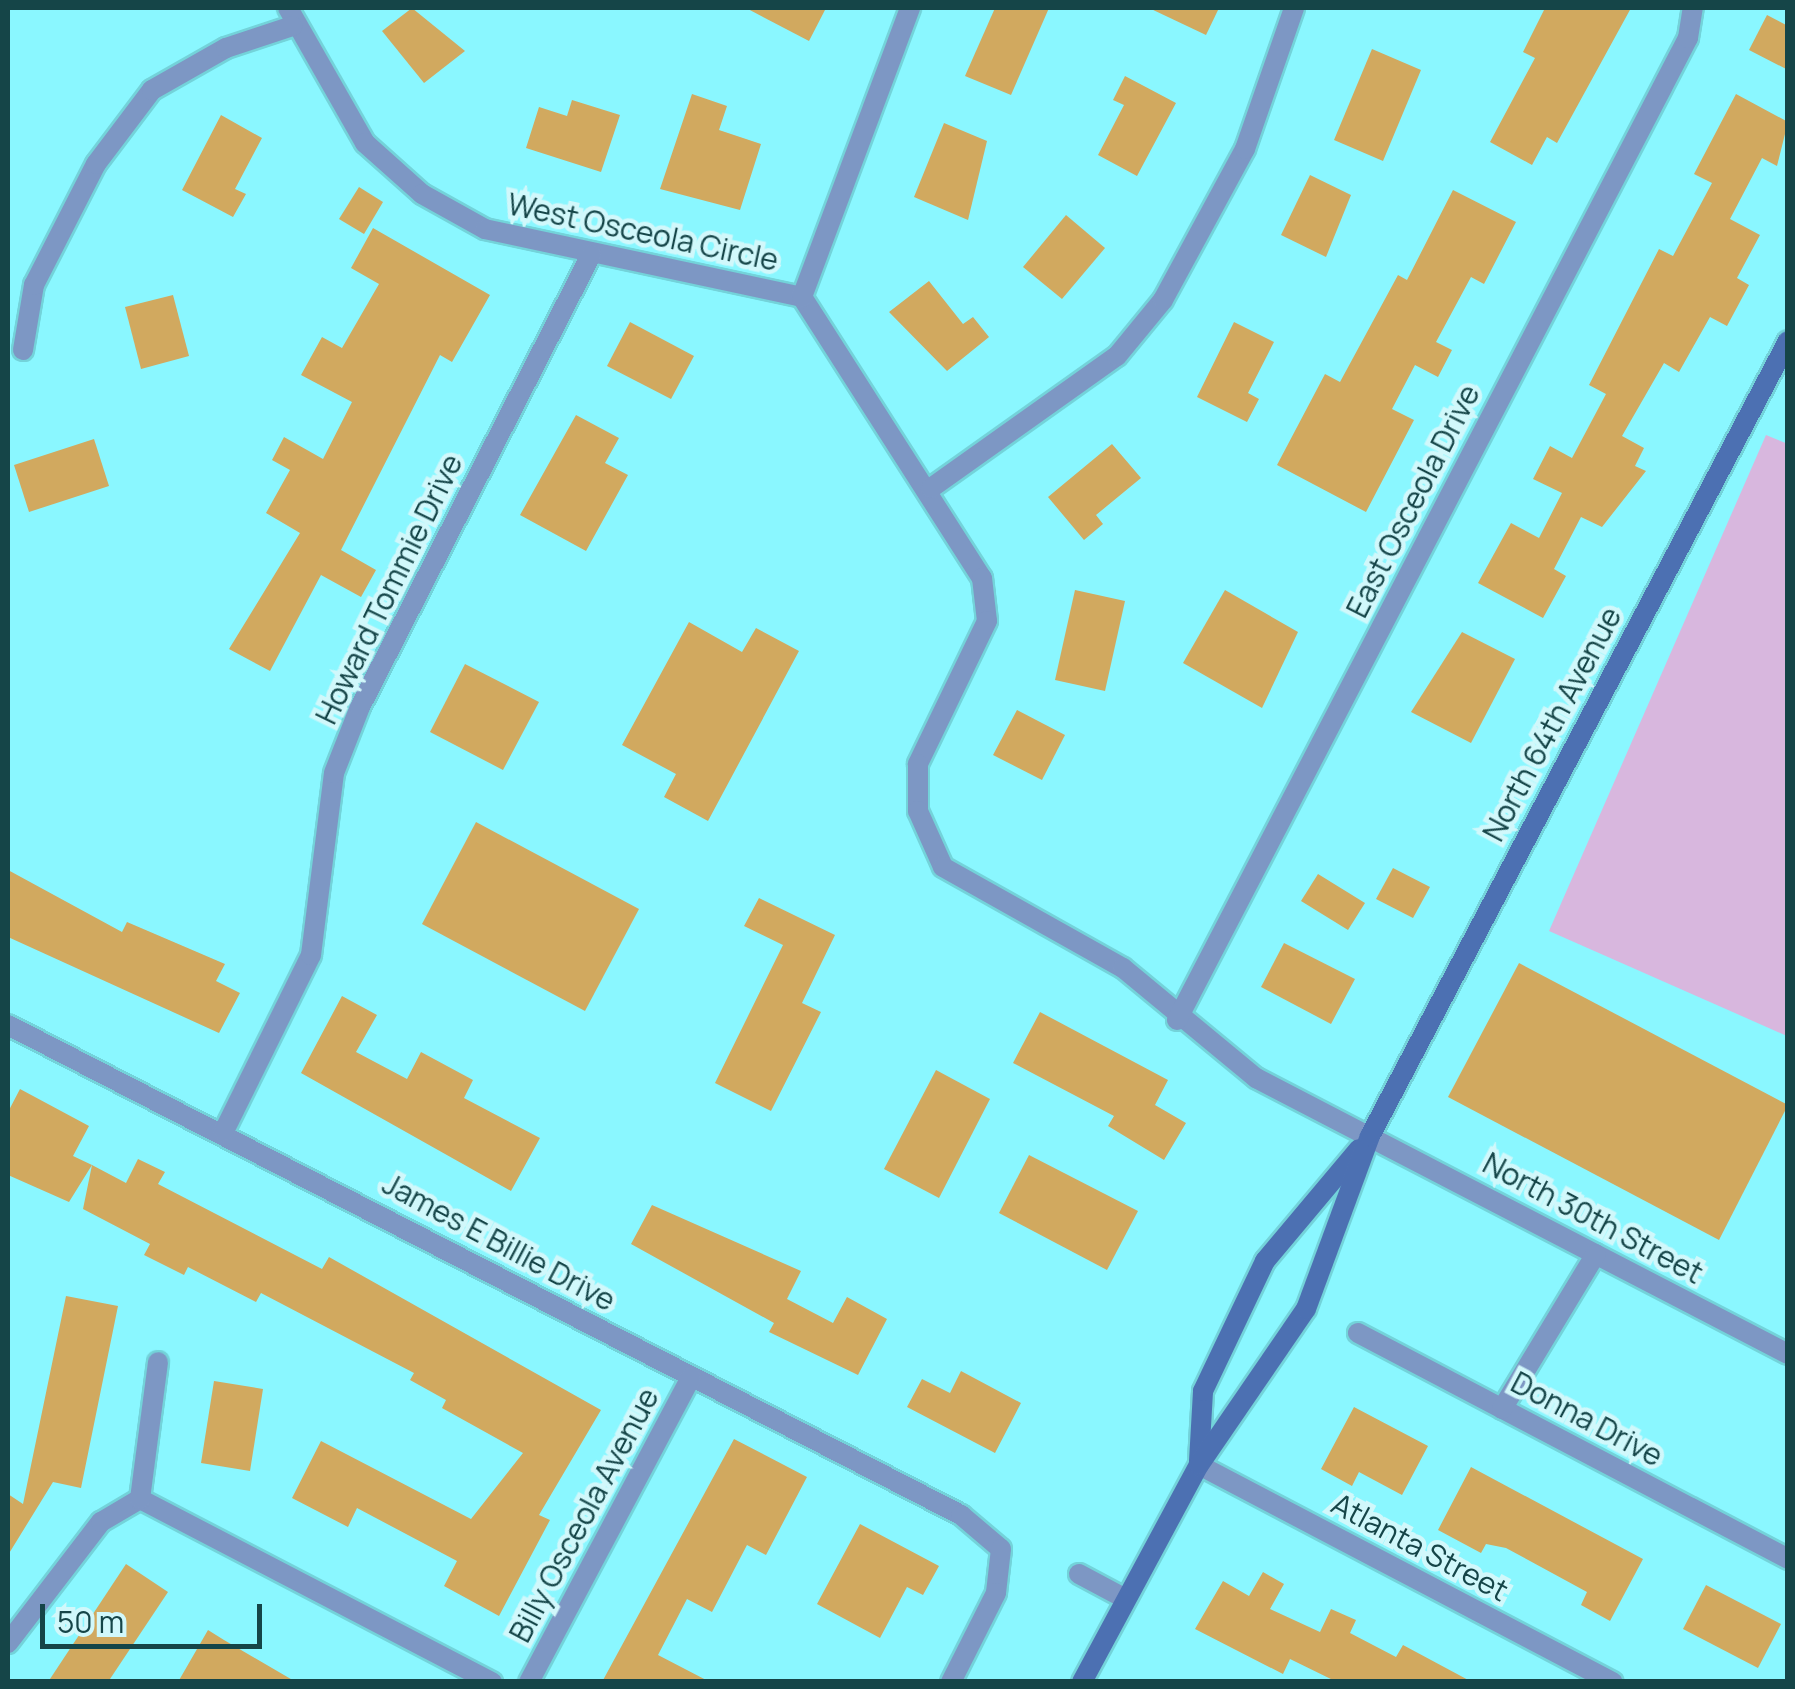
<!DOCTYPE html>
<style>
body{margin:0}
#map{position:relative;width:1795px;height:1689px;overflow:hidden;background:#8af7ff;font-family:Manrope,sans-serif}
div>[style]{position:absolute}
.green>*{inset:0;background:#d8b7de}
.building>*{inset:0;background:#d1a95f}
.roads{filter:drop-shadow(2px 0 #73d3da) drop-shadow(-2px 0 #73d3da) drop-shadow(0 2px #73d3da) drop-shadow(0 -2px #73d3da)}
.street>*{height:20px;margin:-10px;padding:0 10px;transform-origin:10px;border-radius:10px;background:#7d97c4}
.secondary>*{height:20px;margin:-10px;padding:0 10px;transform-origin:10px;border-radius:10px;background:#4c70b2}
span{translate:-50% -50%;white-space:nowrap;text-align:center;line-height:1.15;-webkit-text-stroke:9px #d1f8fb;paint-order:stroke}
.street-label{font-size:30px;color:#154548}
.frame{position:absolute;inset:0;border:10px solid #154548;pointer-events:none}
.scale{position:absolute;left:40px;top:1604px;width:222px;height:45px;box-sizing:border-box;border:5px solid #154548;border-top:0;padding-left:12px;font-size:30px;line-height:35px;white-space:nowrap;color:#154548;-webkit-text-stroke:8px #d1f8fb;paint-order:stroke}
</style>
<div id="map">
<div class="green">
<div style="clip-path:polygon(1766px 435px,1788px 444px,1787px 1036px,1549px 931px)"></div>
</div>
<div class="building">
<div style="clip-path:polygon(412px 8px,465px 51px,424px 83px,382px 31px)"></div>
<div style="clip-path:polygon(746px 8px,826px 8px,809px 41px)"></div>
<div style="clip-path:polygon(995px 8px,1049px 8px,1011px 95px,965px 76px)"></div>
<div style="clip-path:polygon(1149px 8px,1219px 8px,1206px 35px)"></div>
<div style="clip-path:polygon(1545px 8px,1631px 8px,1557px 143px,1547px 137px,1532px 165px,1490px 142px,1535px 58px,1523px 52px)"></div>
<div style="clip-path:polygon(1767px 15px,1788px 26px,1788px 70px,1749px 50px)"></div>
<div style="clip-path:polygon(1372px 49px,1421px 70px,1383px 161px,1334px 140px)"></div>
<div style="clip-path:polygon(1125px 76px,1176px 103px,1137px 176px,1098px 155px,1124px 105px,1113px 100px)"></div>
<div style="clip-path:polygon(692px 94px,727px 106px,719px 130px,761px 144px,740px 210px,660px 189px)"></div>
<div style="clip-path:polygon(1736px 94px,1788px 122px,1777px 166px,1762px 158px,1730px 219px,1760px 235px,1737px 278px,1749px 285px,1727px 326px,1710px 317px,1679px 372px,1664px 363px,1622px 436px,1644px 448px,1635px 466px,1646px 471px,1602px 527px,1581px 517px,1554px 569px,1566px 576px,1543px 618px,1478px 583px,1511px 523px,1539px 538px,1562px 493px,1533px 479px,1550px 446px,1572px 458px,1606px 394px,1589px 385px,1659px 249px,1673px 256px,1712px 183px,1694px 174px)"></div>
<div style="clip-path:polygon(572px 100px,620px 115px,601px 172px,526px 148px,539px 107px,567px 116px)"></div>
<div style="clip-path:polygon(221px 115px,262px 138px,235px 189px,246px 194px,233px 217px,182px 190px)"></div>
<div style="clip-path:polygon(944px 123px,987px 141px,968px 220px,914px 197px)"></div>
<div style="clip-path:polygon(1310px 175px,1351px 195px,1326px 257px,1281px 235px)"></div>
<div style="clip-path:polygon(359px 187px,383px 202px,364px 234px,339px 219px)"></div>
<div style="clip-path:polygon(1453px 190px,1516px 222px,1484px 284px,1471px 277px,1436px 342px,1452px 350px,1438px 377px,1415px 365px,1392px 409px,1414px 420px,1366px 512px,1277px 465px,1325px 374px,1340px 382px,1398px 275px,1407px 280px)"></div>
<div style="clip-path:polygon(1066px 215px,1105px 248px,1062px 299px,1023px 267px)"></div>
<div style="clip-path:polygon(373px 228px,490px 295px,452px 362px,440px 355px,341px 550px,376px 570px,361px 597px,321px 575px,270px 671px,229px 649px,300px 533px,266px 513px,290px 470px,272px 460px,284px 437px,323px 459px,352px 402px,301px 375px,322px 337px,342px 348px,379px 284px,351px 268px)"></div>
<div style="clip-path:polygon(929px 281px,963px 324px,973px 317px,989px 337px,947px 371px,889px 312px)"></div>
<div style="clip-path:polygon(173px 295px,189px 356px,141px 369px,125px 307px)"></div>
<div style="clip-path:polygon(630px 322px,694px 356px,671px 399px,607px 366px)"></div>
<div style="clip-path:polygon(1234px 322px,1274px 342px,1248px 393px,1259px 399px,1247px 422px,1197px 397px)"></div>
<div style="clip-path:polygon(576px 415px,619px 438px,605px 463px,628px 475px,586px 551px,520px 515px)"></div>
<div style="clip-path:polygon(94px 439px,109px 486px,29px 512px,14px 465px)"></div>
<div style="clip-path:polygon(1112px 444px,1141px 478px,1096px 515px,1103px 524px,1084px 540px,1048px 497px)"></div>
<div style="clip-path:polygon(1075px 590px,1125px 601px,1105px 691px,1055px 680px)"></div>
<div style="clip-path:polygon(1225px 590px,1298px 632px,1262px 708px,1183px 663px)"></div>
<div style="clip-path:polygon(689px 622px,742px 652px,756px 628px,799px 651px,708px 821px,664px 797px,676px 774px,622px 745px)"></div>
<div style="clip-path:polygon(1462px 632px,1515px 659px,1471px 743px,1411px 712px)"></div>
<div style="clip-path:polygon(465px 664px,539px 702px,503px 770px,430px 732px)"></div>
<div style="clip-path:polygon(1017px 710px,1065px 735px,1042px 780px,993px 755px)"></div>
<div style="clip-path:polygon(476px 822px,639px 909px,585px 1011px,422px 924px)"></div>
<div style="clip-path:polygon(1393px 868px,1430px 887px,1413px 918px,1376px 899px)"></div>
<div style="clip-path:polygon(8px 870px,122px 932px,127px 922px,225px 964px,216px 981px,240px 993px,219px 1033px,8px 937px)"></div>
<div style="clip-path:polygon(1318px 874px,1365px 903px,1348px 930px,1301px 901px)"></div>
<div style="clip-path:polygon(759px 898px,835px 935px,802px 1003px,821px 1012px,771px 1111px,715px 1083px,783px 945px,744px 926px)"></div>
<div style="clip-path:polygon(1284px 943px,1355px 979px,1331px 1024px,1261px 987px)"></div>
<div style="clip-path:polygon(1519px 963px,1788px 1105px,1719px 1240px,1448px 1097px)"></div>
<div style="clip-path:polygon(342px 996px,377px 1015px,356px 1052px,407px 1079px,421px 1052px,473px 1080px,464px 1098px,540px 1138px,511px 1191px,301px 1073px)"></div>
<div style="clip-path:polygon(1040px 1012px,1168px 1080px,1155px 1105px,1186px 1123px,1164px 1160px,1108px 1126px,1114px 1116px,1013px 1063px)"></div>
<div style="clip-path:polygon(936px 1070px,990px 1099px,939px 1198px,884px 1169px)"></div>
<div style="clip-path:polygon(20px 1089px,89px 1126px,73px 1156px,92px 1165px,69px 1202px,8px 1175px,8px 1112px)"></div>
<div style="clip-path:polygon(1029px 1155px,1138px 1211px,1107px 1270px,999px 1213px)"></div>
<div style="clip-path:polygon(138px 1159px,165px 1172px,158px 1184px,322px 1269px,329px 1257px,601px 1410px,539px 1515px,550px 1520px,499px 1616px,444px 1586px,457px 1561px,357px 1508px,348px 1527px,292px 1498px,321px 1441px,471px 1519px,523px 1453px,442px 1408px,446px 1400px,410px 1380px,414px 1373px,261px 1293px,256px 1302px,188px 1267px,184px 1275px,144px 1255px,150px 1244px,83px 1209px,92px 1165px,126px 1183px)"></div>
<div style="clip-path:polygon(652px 1205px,801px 1271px,787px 1299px,833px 1323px,847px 1297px,887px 1319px,858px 1375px,769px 1332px,774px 1323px,631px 1244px)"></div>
<div style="clip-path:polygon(66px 1296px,118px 1306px,81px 1488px,53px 1482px,8px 1555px,8px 1494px,23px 1504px)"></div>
<div style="clip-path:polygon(961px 1371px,1021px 1403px,995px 1453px,907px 1407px,922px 1379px,950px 1393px)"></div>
<div style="clip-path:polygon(214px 1381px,263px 1389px,250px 1471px,201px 1463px)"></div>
<div style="clip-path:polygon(1354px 1407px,1428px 1446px,1402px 1495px,1359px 1472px,1352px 1486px,1321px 1469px)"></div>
<div style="clip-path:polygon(734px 1439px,807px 1477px,766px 1555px,747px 1545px,712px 1612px,687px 1599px,658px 1655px,710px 1682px,602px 1682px)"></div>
<div style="clip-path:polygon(1471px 1467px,1643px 1559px,1610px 1621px,1581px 1605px,1587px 1592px,1506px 1548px,1486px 1544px,1481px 1553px,1438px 1530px)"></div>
<div style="clip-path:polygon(860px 1524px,939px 1566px,923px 1595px,907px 1587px,880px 1638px,817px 1604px)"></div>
<div style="clip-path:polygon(126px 1564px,168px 1592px,108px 1682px,48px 1682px)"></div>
<div style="clip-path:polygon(1263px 1572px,1284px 1584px,1270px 1609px,1320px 1632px,1331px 1609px,1356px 1620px,1350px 1633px,1396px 1657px,1403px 1645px,1472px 1682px,1337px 1682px,1290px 1659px,1283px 1674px,1195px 1629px,1223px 1581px,1249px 1596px)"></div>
<div style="clip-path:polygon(1706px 1585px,1781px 1624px,1758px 1668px,1683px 1629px)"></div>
<div style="clip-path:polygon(208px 1630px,224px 1640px,296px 1682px,178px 1682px)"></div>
</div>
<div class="roads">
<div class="street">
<div style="left:288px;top:8px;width:155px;rotate:60.3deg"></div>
<div style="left:365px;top:143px;width:76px;rotate:41.8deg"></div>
<div style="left:422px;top:194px;width:72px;rotate:29.1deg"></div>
<div style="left:485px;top:229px;width:324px;rotate:12.1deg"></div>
<div style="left:802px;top:297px;width:334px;rotate:57.4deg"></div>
<div style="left:982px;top:578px;width:43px;rotate:83.4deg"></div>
<div style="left:987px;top:621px;width:159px;rotate:115.8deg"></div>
<div style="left:918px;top:764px;width:47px;rotate:90deg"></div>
<div style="left:918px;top:811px;width:61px;rotate:65.9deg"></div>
<div style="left:943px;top:867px;width:206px;rotate:29.3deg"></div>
<div style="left:1123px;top:968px;width:173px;rotate:39.6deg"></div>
<div style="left:1256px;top:1078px;width:599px;rotate:27.42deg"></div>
<div style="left:802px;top:297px;width:309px;rotate:-69.5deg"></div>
<div style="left:23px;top:350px;width:66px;rotate:-80.4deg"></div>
<div style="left:34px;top:285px;width:136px;rotate:-62.9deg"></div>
<div style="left:96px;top:164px;width:93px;rotate:-52.9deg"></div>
<div style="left:152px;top:90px;width:85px;rotate:-29.6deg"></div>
<div style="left:226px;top:48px;width:70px;rotate:-18.4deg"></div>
<div style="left:931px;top:488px;width:228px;rotate:-35.4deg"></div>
<div style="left:1117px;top:356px;width:72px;rotate:-50.6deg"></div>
<div style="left:1163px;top:300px;width:172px;rotate:-61.5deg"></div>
<div style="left:1245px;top:149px;width:149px;rotate:-70.8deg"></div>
<div style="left:1177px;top:1020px;width:1107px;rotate:-62.51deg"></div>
<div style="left:1688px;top:38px;width:30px;rotate:-81deg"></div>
<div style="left:8px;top:1025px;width:1072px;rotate:27.21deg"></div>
<div style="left:961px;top:1515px;width:52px;rotate:40.4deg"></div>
<div style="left:1001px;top:1549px;width:44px;rotate:96.5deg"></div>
<div style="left:996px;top:1593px;width:100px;rotate:116.8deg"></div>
<div style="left:224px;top:1131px;width:196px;rotate:-63.7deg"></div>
<div style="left:311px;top:955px;width:183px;rotate:-82.8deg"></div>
<div style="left:334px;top:773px;width:71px;rotate:-68.5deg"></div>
<div style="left:360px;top:707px;width:508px;rotate:-62.93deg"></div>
<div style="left:1358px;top:1333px;width:486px;rotate:27.7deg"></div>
<div style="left:1502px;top:1409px;width:181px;rotate:-58.8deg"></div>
<div style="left:1199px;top:1465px;width:467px;rotate:27.7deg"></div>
<div style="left:140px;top:1499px;width:397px;rotate:27.5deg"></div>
<div style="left:1079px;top:1574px;width:51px;rotate:28.1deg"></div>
<div style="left:8px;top:1643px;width:153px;rotate:-52.5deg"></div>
<div style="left:101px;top:1522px;width:45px;rotate:-30.5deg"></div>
<div style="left:140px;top:1499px;width:138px;rotate:-82.5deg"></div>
<div style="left:529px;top:1682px;width:345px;rotate:-62deg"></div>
</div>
<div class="secondary">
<div style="left:1199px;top:1461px;width:70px;rotate:-86.7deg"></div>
<div style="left:1203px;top:1391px;width:144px;rotate:-64.5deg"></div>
<div style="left:1265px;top:1261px;width:146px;rotate:-50deg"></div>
<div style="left:1082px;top:1682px;width:247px;rotate:-61.7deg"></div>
<div style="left:1199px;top:1465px;width:189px;rotate:-55.6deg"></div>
<div style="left:1306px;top:1309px;width:184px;rotate:-69.7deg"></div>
<div style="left:1370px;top:1136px;width:898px;rotate:-62.27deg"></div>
</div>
</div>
<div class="street-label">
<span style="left:643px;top:232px;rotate:12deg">West Osceola Circle</span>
<span style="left:1413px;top:501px;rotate:-63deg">East Osceola Drive</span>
<span style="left:389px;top:589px;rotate:-64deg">Howard Tommie Drive</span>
<span style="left:1552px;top:724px;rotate:-62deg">North 64th Avenue</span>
<span style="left:1593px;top:1218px;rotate:28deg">North 30th Street</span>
<span style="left:499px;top:1242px;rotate:28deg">James E Billie Drive</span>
<span style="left:1587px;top:1419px;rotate:28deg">Donna Drive</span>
<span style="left:584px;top:1515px;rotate:-62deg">Billy Osceola Avenue</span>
<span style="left:1420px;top:1547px;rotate:28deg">Atlanta Street</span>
</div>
<div class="frame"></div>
<div class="scale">50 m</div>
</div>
